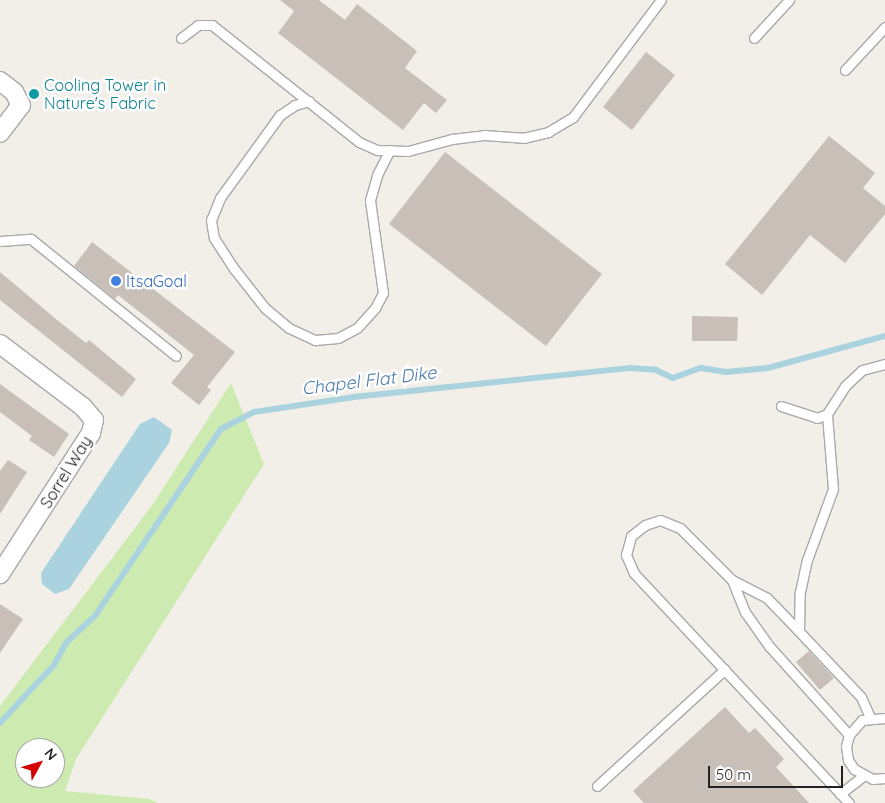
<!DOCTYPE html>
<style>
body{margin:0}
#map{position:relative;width:885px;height:803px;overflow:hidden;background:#f2efe9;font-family:Quicksand,sans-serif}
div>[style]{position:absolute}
.grass>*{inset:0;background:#cdebb0}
.water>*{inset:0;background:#aad3df}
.stream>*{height:5.5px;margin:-2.75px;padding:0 2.75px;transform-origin:2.75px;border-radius:2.75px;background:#aad3df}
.building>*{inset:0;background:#c7bfb8}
.roads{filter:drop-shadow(1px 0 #a9a9a9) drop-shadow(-1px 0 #a9a9a9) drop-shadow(0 1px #a9a9a9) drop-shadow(0 -1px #a9a9a9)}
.service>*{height:9px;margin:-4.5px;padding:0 4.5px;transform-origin:4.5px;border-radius:4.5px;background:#fff}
.minor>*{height:18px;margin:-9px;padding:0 9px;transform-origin:9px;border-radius:9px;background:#fff}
.dots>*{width:14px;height:14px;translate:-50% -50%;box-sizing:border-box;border:2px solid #fff;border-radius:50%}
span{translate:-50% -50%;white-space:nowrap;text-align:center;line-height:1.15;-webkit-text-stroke:5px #fff;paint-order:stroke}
.culture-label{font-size:16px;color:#0d838f}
.left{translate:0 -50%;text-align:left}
.shop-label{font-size:16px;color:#366cbe}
.street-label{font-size:16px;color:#222}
.water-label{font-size:18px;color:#4a7aab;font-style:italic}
.north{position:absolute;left:15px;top:738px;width:50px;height:50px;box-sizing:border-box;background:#fff;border:1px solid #a7a7a7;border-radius:50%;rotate:51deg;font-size:14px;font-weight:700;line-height:20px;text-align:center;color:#222}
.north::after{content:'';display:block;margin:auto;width:18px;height:22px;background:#d40000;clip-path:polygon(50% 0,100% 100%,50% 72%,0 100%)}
.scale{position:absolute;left:708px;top:766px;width:135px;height:22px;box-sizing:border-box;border:2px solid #222;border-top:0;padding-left:6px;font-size:15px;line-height:18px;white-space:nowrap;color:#222;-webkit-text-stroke:4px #fff;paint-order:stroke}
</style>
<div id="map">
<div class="grass">
<div style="clip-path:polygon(evenodd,231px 383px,264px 464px,76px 759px,65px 791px,149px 799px,158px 803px,0 803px,0 706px,153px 504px,231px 383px,25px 748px,55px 748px,55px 778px,25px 778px,25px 748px)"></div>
</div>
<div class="water">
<div style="clip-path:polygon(154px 417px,172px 430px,169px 443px,69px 589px,55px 594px,42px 584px,41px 573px,140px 424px)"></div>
</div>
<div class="stream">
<div style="left:0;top:723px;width:79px;rotate:-47deg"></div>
<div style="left:54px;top:665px;width:26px;rotate:-61deg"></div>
<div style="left:67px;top:642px;width:38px;rotate:-43deg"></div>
<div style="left:95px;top:616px;width:225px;rotate:-56deg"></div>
<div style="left:221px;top:429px;width:37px;rotate:-27deg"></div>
<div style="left:254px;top:412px;width:101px;rotate:-8.5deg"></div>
<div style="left:354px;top:397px;width:278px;rotate:-6deg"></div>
<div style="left:630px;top:368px;width:26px;rotate:4deg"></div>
<div style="left:656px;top:370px;width:19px;rotate:25deg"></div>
<div style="left:673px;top:378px;width:30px;rotate:-20deg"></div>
<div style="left:701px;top:368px;width:25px;rotate:9deg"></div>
<div style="left:726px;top:372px;width:42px;rotate:-5.4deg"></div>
<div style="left:768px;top:368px;width:121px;rotate:-15.3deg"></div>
</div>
<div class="building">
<div style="clip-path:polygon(280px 0,319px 0,345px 20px,357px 4px,417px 51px,405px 68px,447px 100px,436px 113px,424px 103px,403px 130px,278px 33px,294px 11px)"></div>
<div style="clip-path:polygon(646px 52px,675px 75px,632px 130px,603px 107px)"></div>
<div style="clip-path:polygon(829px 136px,875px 173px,863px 188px,885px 206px,885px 214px,845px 263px,810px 235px,762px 295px,725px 264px)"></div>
<div style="clip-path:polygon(445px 152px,602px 274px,546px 346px,389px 224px)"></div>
<div style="clip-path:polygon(92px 242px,235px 352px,207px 387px,211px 390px,199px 405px,171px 383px,194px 355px,118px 295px,115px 299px,74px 266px)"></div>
<div style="clip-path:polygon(0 272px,56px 319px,86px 343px,89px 340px,136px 379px,122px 397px,0 300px)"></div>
<div style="clip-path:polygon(692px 316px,738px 317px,737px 341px,692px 341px)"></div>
<div style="clip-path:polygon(0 384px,69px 434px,54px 457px,29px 440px,32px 436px,0 412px)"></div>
<div style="clip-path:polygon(8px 460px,27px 472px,0 514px,0 471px)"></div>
<div style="clip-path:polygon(0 604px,23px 619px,0 653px)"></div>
<div style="clip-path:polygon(809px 651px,834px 678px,820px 690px,796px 662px)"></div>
<div style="clip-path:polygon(725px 707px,749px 733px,755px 728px,784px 759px,776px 767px,809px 803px,644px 803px,633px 791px)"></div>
</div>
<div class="roads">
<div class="service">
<div style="left:181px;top:38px;width:21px;rotate:-37deg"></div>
<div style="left:198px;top:25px;width:14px"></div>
<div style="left:212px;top:25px;width:188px;rotate:38.5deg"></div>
<div style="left:359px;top:142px;width:20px;rotate:24deg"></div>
<div style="left:377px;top:150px;width:31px;rotate:2deg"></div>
<div style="left:408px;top:151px;width:46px;rotate:-15.3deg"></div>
<div style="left:452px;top:139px;width:32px;rotate:-7deg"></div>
<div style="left:484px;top:135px;width:39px;rotate:4deg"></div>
<div style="left:523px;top:138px;width:26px;rotate:-13deg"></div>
<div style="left:548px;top:132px;width:29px;rotate:-31deg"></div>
<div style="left:573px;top:117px;width:146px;rotate:-53.1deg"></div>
<div style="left:754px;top:38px;width:52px;rotate:-47.4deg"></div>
<div style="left:845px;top:70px;width:59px;rotate:-47.1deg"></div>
<div style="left:309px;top:101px;width:15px;rotate:164deg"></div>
<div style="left:295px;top:105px;width:18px;rotate:146deg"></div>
<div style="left:280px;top:115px;width:102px;rotate:125.9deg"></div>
<div style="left:220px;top:198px;width:24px;rotate:112deg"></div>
<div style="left:211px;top:220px;width:18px;rotate:81deg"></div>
<div style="left:214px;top:238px;width:38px;rotate:57deg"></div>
<div style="left:235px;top:270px;width:48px;rotate:51.7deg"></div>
<div style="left:265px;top:308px;width:31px;rotate:40deg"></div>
<div style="left:289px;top:328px;width:29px;rotate:25deg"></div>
<div style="left:315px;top:340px;width:23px;rotate:-5deg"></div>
<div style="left:338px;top:338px;width:21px;rotate:-28deg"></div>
<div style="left:357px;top:328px;width:27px;rotate:-48deg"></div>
<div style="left:375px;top:308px;width:17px;rotate:-62deg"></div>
<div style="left:383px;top:293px;width:94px;rotate:-98deg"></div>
<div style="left:370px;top:200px;width:26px;rotate:-74deg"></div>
<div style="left:377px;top:175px;width:28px;rotate:-63deg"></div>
<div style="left:0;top:241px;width:31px;rotate:-4deg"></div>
<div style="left:31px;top:239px;width:186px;rotate:38.9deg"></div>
<div style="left:781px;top:406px;width:38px;rotate:18deg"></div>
<div style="left:817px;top:418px;width:11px;rotate:-22deg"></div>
<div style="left:732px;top:580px;width:35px;rotate:68deg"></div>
<div style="left:745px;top:612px;width:42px;rotate:54.8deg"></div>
<div style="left:769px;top:646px;width:120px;rotate:48deg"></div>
<div style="left:799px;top:631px;width:39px;rotate:-89deg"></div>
<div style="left:800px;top:592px;width:33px;rotate:-78deg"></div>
<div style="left:807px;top:560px;width:76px;rotate:-69.9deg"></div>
<div style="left:833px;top:489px;width:75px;rotate:-94.6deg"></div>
<div style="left:827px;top:414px;width:33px;rotate:-57deg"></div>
<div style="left:845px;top:386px;width:23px;rotate:-43deg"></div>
<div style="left:862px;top:370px;width:24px;rotate:-15deg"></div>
<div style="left:885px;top:718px;width:23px;rotate:175deg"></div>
<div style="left:862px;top:720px;width:20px;rotate:131deg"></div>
<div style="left:849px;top:735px;width:11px;rotate:105deg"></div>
<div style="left:846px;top:746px;width:14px;rotate:82deg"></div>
<div style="left:848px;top:760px;width:11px;rotate:56deg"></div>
<div style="left:854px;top:769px;width:21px;rotate:28deg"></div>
<div style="left:873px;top:779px;width:12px;rotate:-5deg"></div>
<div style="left:597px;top:786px;width:173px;rotate:-42.4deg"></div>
<div style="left:840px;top:794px;width:29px;rotate:-38deg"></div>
<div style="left:849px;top:803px;width:315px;rotate:-133.1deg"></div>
<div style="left:634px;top:573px;width:20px;rotate:-114deg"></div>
<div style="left:626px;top:555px;width:20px;rotate:-75deg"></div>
<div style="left:631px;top:536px;width:18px;rotate:-38deg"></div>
<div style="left:645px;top:525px;width:16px;rotate:-18deg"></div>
<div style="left:660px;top:520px;width:22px;rotate:22deg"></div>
<div style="left:680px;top:528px;width:74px;rotate:45deg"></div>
<div style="left:732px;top:580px;width:39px;rotate:27deg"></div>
<div style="left:767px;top:598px;width:36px;rotate:46deg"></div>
<div style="left:792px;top:624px;width:100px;rotate:46.6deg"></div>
<div style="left:861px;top:697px;width:22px;rotate:66deg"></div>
</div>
<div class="minor">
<div style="left:0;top:81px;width:18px;rotate:38deg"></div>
<div style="left:14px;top:92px;width:15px;rotate:62deg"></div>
<div style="left:21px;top:105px;width:35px;rotate:127deg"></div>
<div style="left:0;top:344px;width:104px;rotate:37.2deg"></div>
<div style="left:83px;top:407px;width:17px;rotate:50deg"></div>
<div style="left:94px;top:420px;width:13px;rotate:103deg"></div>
<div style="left:91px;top:433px;width:168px;rotate:122.8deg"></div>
</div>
</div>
<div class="dots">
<div style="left:34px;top:94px;background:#0f9aa8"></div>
<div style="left:116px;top:281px;background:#3f7fe0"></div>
</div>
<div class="culture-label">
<span class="left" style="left:44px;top:94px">Cooling Tower in<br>Nature's Fabric</span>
</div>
<div class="shop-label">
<span class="left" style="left:126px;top:281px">ItsaGoal</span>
</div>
<div class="street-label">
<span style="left:66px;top:472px;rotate:-58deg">Sorrel Way</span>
</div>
<div class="water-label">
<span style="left:369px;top:381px;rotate:-7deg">Chapel Flat Dike</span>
</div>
<div class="north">N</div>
<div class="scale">50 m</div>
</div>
